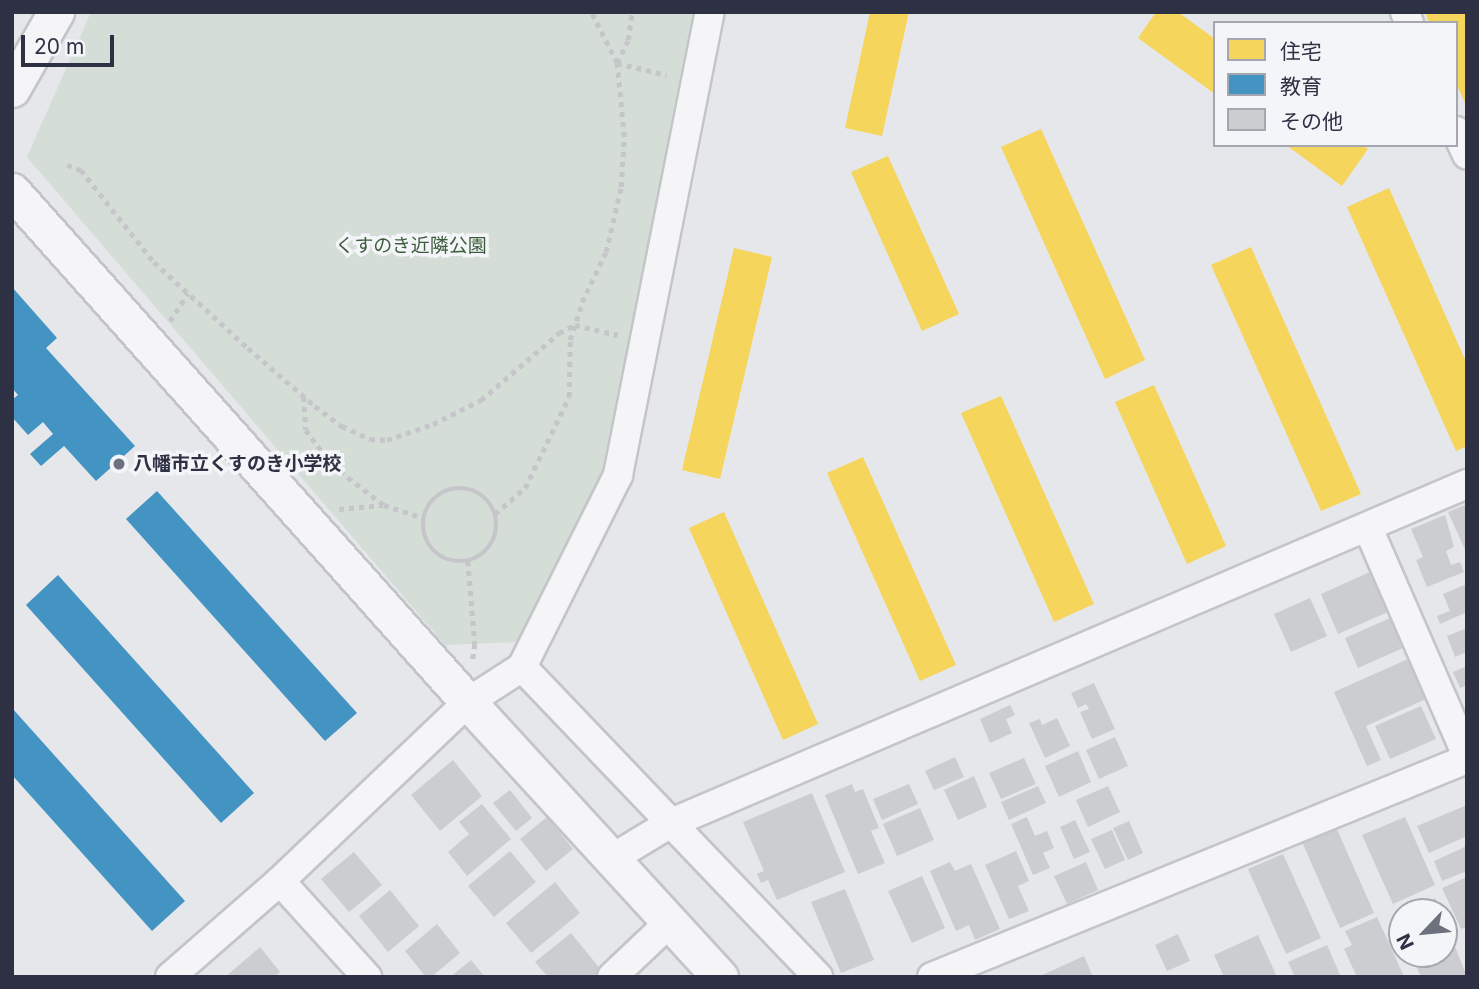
<!DOCTYPE html>
<meta charset="utf-8">
<style>
body{margin:0}
#map{position:relative;width:1479px;height:989px;overflow:hidden;background:#e5e7ea;font-family:Inter,"Noto Sans JP",sans-serif}
div>[style]{position:absolute}
.green>*{inset:0;background:#d4ddd6}
.homes>*{inset:0;background:#f6d55c}
.schools>*{inset:0;background:#4393c3}
.building>*{inset:0;background:#cbcdd1}
.path>*{height:4.5px;margin-top:-2.25px;transform-origin:0;background:repeating-linear-gradient(90deg,#c5c5ca 0 5px,transparent 0 10px)}
.path>.ring{margin:-2.25px;padding:0;box-sizing:content-box;background:none;border:4.5px solid #c5c5ca;border-radius:50%}
.roads{filter:drop-shadow(2px 0 #c3c5c8) drop-shadow(-2px 0 #c3c5c8) drop-shadow(0 2px #c3c5c8) drop-shadow(0 -2px #c3c5c8)}
.minor>*{height:28px;margin:-14px;padding:0 14px;transform-origin:14px;border-radius:14px;background:#f5f5f7}
.tertiary>*{height:35px;margin:-17.5px;padding:0 17.5px;transform-origin:17.5px;border-radius:17.5px;background:#f5f5f7}
.dots>*{width:19px;height:19px;translate:-50% -50%;box-sizing:border-box;border:4px solid #f4f5f8;border-radius:50%}
span{translate:-50% -50%;white-space:nowrap;text-align:center;line-height:1.15;-webkit-text-stroke:7px #f4f5f8;paint-order:stroke}
.park-label{font-size:19px;color:#3c5d3b}
.poi-label{font-size:19px;color:#2d3143;font-weight:700}
.left{translate:0 -50%;text-align:left}
.frame{position:absolute;inset:0;border:14px solid #2d3143;pointer-events:none}
.legend{position:absolute;left:1213px;top:21px;width:245px;height:126px;box-sizing:border-box;background:#f4f5f8;border:2px solid #a4a7b0;margin:0;padding:9px 12px;list-style:none;font-size:21px;color:#2d3143}
.legend li{display:flex;align-items:center;gap:14px;height:35px}
.legend b{width:35px;border:2px solid #a4a7b0}
.north{position:absolute;left:1388px;top:898px;width:70px;height:70px;box-sizing:border-box;background:#f4f5f8;border:2px solid #a4a7b0;border-radius:50%;rotate:244deg;font-size:19px;font-weight:700;line-height:28px;text-align:center;color:#2d3143}
.north::after{content:'';display:block;margin:auto;width:24px;height:32px;background:#6d717d;clip-path:polygon(50% 0,100% 100%,50% 72%,0 100%)}
.scale{position:absolute;left:21px;top:35px;width:93px;height:32px;box-sizing:border-box;border:4px solid #2d3143;border-top:0;padding-left:9px;font-size:21px;line-height:24px;white-space:nowrap;color:#2d3143;-webkit-text-stroke:5px #f4f5f8;paint-order:stroke}
</style>
<div id="map">
<div class="green">
<div style="clip-path:polygon(91px 12px,700px 12px,602px 471px,517px 642px,445px 645px,27px 157px)"></div>
</div>
<div class="homes">
<div style="clip-path:polygon(870px 12px,909px 12px,882px 136px,845px 128px)"></div>
<div style="clip-path:polygon(1156px 12px,1178px 12px,1215px 39px,1215px 94px,1138px 38px)"></div>
<div style="clip-path:polygon(1425px 12px,1467px 12px,1467px 107px,1456px 83px,1456px 23px,1429px 23px)"></div>
<div style="clip-path:polygon(1041px 129px,1145px 360px,1105px 379px,1001px 147px)"></div>
<div style="clip-path:polygon(1286px 145px,1363px 145px,1368px 149px,1342px 186px)"></div>
<div style="clip-path:polygon(888px 156px,959px 314px,922px 331px,851px 172px)"></div>
<div style="clip-path:polygon(1389px 188px,1467px 364px,1467px 446px,1456px 451px,1347px 207px)"></div>
<div style="clip-path:polygon(1251px 247px,1361px 494px,1321px 511px,1211px 265px)"></div>
<div style="clip-path:polygon(734px 248px,772px 257px,720px 479px,682px 470px)"></div>
<div style="clip-path:polygon(1154px 385px,1226px 546px,1187px 564px,1115px 402px)"></div>
<div style="clip-path:polygon(1001px 396px,1094px 604px,1054px 622px,961px 413px)"></div>
<div style="clip-path:polygon(863px 457px,956px 665px,920px 681px,827px 473px)"></div>
<div style="clip-path:polygon(724px 512px,818px 724px,783px 740px,689px 528px)"></div>
</div>
<div class="schools">
<div style="clip-path:polygon(12px 287px,57px 338px,46px 348px,135px 446px,96px 481px,64px 446px,41px 466px,30px 454px,53px 434px,43px 422px,28px 435px,12px 417px,12px 400px,18px 395px,12px 388px)"></div>
<div style="clip-path:polygon(157px 491px,357px 713px,325px 741px,126px 519px)"></div>
<div style="clip-path:polygon(58px 575px,254px 793px,221px 823px,26px 605px)"></div>
<div style="clip-path:polygon(12px 708px,185px 901px,152px 931px,12px 775px)"></div>
</div>
<div class="building">
<div style="clip-path:polygon(1467px 504px,1467px 554px,1448px 512px)"></div>
<div style="clip-path:polygon(1445px 515px,1454px 547px,1446px 551px,1451px 565px,1460px 562px,1464px 572px,1427px 587px,1416px 560px,1423px 557px,1411px 529px)"></div>
<div style="clip-path:polygon(1372px 571px,1390px 611px,1338px 634px,1321px 594px)"></div>
<div style="clip-path:polygon(1467px 584px,1467px 612px,1440px 624px,1437px 616px,1450px 611px,1443px 594px)"></div>
<div style="clip-path:polygon(1310px 598px,1327px 636px,1291px 652px,1274px 614px)"></div>
<div style="clip-path:polygon(1390px 618px,1403px 648px,1358px 668px,1345px 638px)"></div>
<div style="clip-path:polygon(1467px 628px,1467px 652px,1455px 657px,1447px 636px)"></div>
<div style="clip-path:polygon(1408px 659px,1426px 699px,1366px 726px,1381px 760px,1367px 766px,1334px 692px)"></div>
<div style="clip-path:polygon(1467px 666px,1467px 685px,1460px 688px,1453px 672px)"></div>
<div style="clip-path:polygon(1094px 683px,1115px 729px,1092px 739px,1080px 712px,1089px 709px,1086px 704px,1078px 708px,1071px 693px)"></div>
<div style="clip-path:polygon(1010px 705px,1015px 715px,1006px 719px,1012px 733px,990px 743px,980px 719px)"></div>
<div style="clip-path:polygon(1421px 706px,1436px 739px,1390px 759px,1375px 726px)"></div>
<div style="clip-path:polygon(1057px 718px,1070px 746px,1045px 758px,1029px 723px,1040px 719px,1042px 725px)"></div>
<div style="clip-path:polygon(1115px 737px,1128px 766px,1099px 779px,1086px 750px)"></div>
<div style="clip-path:polygon(1078px 751px,1091px 782px,1059px 797px,1045px 766px)"></div>
<div style="clip-path:polygon(955px 757px,964px 777px,934px 790px,925px 771px)"></div>
<div style="clip-path:polygon(1024px 758px,1036px 784px,1001px 799px,989px 773px)"></div>
<div style="clip-path:polygon(453px 760px,482px 796px,440px 831px,411px 795px)"></div>
<div style="clip-path:polygon(974px 776px,987px 807px,958px 820px,944px 790px)"></div>
<div style="clip-path:polygon(852px 784px,855px 792px,863px 789px,879px 828px,871px 831px,885px 863px,858px 874px,825px 795px)"></div>
<div style="clip-path:polygon(909px 784px,918px 804px,882px 820px,873px 799px)"></div>
<div style="clip-path:polygon(1038px 786px,1046px 803px,1009px 820px,1001px 802px)"></div>
<div style="clip-path:polygon(1108px 786px,1120px 812px,1088px 827px,1076px 800px)"></div>
<div style="clip-path:polygon(510px 790px,532px 818px,516px 831px,493px 803px)"></div>
<div style="clip-path:polygon(812px 793px,845px 872px,777px 900px,768px 880px,761px 883px,757px 874px,764px 871px,743px 822px)"></div>
<div style="clip-path:polygon(482px 804px,511px 839px,467px 876px,448px 852px,469px 834px,459px 822px)"></div>
<div style="clip-path:polygon(1467px 805px,1467px 836px,1429px 853px,1417px 826px)"></div>
<div style="clip-path:polygon(920px 808px,934px 840px,897px 856px,883px 824px)"></div>
<div style="clip-path:polygon(547px 817px,573px 849px,546px 871px,520px 839px)"></div>
<div style="clip-path:polygon(1027px 817px,1035px 836px,1047px 831px,1054px 848px,1043px 853px,1050px 868px,1033px 875px,1011px 824px)"></div>
<div style="clip-path:polygon(1405px 817px,1435px 885px,1393px 904px,1362px 835px)"></div>
<div style="clip-path:polygon(1075px 820px,1090px 852px,1074px 859px,1060px 827px)"></div>
<div style="clip-path:polygon(1129px 821px,1143px 853px,1128px 860px,1113px 828px)"></div>
<div style="clip-path:polygon(1336px 827px,1374px 913px,1340px 928px,1302px 842px)"></div>
<div style="clip-path:polygon(1112px 830px,1125px 860px,1105px 869px,1091px 839px)"></div>
<div style="clip-path:polygon(1467px 846px,1467px 871px,1442px 881px,1434px 861px)"></div>
<div style="clip-path:polygon(510px 851px,536px 882px,494px 917px,468px 886px)"></div>
<div style="clip-path:polygon(1016px 851px,1029px 881px,1018px 886px,1029px 911px,1009px 919px,985px 865px)"></div>
<div style="clip-path:polygon(354px 852px,382px 885px,349px 912px,321px 879px)"></div>
<div style="clip-path:polygon(1283px 854px,1321px 938px,1286px 954px,1248px 869px)"></div>
<div style="clip-path:polygon(950px 862px,955px 871px,971px 864px,1000px 929px,975px 940px,969px 925px,956px 931px,930px 871px)"></div>
<div style="clip-path:polygon(1086px 862px,1098px 890px,1067px 904px,1054px 876px)"></div>
<div style="clip-path:polygon(922px 876px,945px 928px,912px 943px,888px 891px)"></div>
<div style="clip-path:polygon(1467px 877px,1467px 927px,1461px 929px,1442px 888px)"></div>
<div style="clip-path:polygon(555px 882px,580px 913px,531px 953px,506px 923px)"></div>
<div style="clip-path:polygon(845px 889px,874px 960px,841px 973px,811px 902px)"></div>
<div style="clip-path:polygon(390px 890px,419px 926px,388px 952px,359px 916px)"></div>
<div style="clip-path:polygon(1435px 898px,1441px 912px,1403px 912px)"></div>
<div style="clip-path:polygon(1402px 913px,1402px 934px,1394px 916px)"></div>
<div style="clip-path:polygon(1377px 917px,1388px 941px,1404px 977px,1357px 977px,1344px 949px,1352px 945px,1345px 931px)"></div>
<div style="clip-path:polygon(1444px 919px,1467px 977px,1421px 977px,1411px 954px,1444px 954px)"></div>
<div style="clip-path:polygon(437px 924px,460px 953px,431px 977px,426px 977px,405px 951px)"></div>
<div style="clip-path:polygon(571px 933px,602px 971px,595px 977px,548px 977px,535px 962px)"></div>
<div style="clip-path:polygon(1178px 934px,1190px 961px,1167px 971px,1155px 945px)"></div>
<div style="clip-path:polygon(1258px 935px,1277px 977px,1224px 977px,1214px 955px)"></div>
<div style="clip-path:polygon(1327px 945px,1341px 977px,1295px 977px,1288px 962px)"></div>
<div style="clip-path:polygon(260px 947px,280px 972px,275px 977px,225px 977px)"></div>
<div style="clip-path:polygon(1084px 956px,1093px 977px,1038px 977px)"></div>
<div style="clip-path:polygon(471px 960px,485px 977px,450px 977px)"></div>
</div>
<div class="path">
<div style="left:617px;top:63px;width:51px;rotate:13.5deg"></div>
<div style="left:617px;top:63px;width:25px;rotate:-64deg"></div>
<div style="left:628px;top:40px;width:28px;rotate:-82deg"></div>
<div style="left:67px;top:165px;width:15px;rotate:20deg"></div>
<div style="left:81px;top:170px;width:117px;rotate:51.6deg"></div>
<div style="left:154px;top:262px;width:127px;rotate:42.5deg"></div>
<div style="left:248px;top:348px;width:89px;rotate:40.9deg"></div>
<div style="left:315px;top:406px;width:34px;rotate:37deg"></div>
<div style="left:342px;top:426px;width:31px;rotate:25deg"></div>
<div style="left:370px;top:439px;width:17px;rotate:3deg"></div>
<div style="left:387px;top:440px;width:49px;rotate:-19.2deg"></div>
<div style="left:433px;top:424px;width:54px;rotate:-26.6deg"></div>
<div style="left:481px;top:400px;width:103px;rotate:-40.7deg"></div>
<div style="left:559px;top:333px;width:18px;rotate:-27deg"></div>
<div style="left:575px;top:325px;width:44px;rotate:13.1deg"></div>
<div style="left:170px;top:321px;width:33px;rotate:-57deg"></div>
<div style="left:304px;top:397px;width:33px;rotate:87deg"></div>
<div style="left:306px;top:430px;width:44px;rotate:53.4deg"></div>
<div style="left:332px;top:465px;width:66px;rotate:37.6deg"></div>
<div style="left:384px;top:505px;width:41px;rotate:18.4deg"></div>
<div class="ring" style="left:423px;top:488px;width:69.5px;height:69.5px"></div>
<div style="left:339px;top:509px;width:44px;rotate:-5.2deg"></div>
<div style="left:495px;top:514px;width:40px;rotate:-41deg"></div>
<div style="left:525px;top:488px;width:101px;rotate:-64.2deg"></div>
<div style="left:569px;top:397px;width:57px;rotate:-89deg"></div>
<div style="left:570px;top:340px;width:40px;rotate:-72deg"></div>
<div style="left:582px;top:302px;width:55px;rotate:-64.4deg"></div>
<div style="left:606px;top:252px;width:67px;rotate:-77deg"></div>
<div style="left:621px;top:187px;width:50px;rotate:-86.6deg"></div>
<div style="left:624px;top:137px;width:74px;rotate:-95.4deg"></div>
<div style="left:617px;top:63px;width:57px;rotate:-117deg"></div>
<div style="left:468px;top:561px;width:83px;rotate:85.2deg"></div>
<div style="left:475px;top:644px;width:15px;rotate:98deg"></div>
</div>
<div class="roads">
<div class="minor">
<div style="left:1405px;top:12px;width:12px;rotate:70deg"></div>
<div style="left:1456px;top:131px;width:26px;rotate:65deg"></div>
<div style="left:1368px;top:528px;width:249px;rotate:66.5deg"></div>
<div style="left:522px;top:667px;width:429px;rotate:46.3deg"></div>
<div style="left:613px;top:858px;width:66px;rotate:-31.3deg"></div>
<div style="left:669px;top:824px;width:867px;rotate:-23.08deg"></div>
<div style="left:280px;top:881px;width:130px;rotate:47.8deg"></div>
<div style="left:170px;top:977px;width:146px;rotate:-41.1deg"></div>
<div style="left:280px;top:881px;width:260px;rotate:-43.6deg"></div>
<div style="left:468px;top:702px;width:64px;rotate:-32.9deg"></div>
<div style="left:522px;top:667px;width:215px;rotate:-63.4deg"></div>
<div style="left:618px;top:475px;width:472px;rotate:-78.8deg"></div>
<div style="left:612px;top:977px;width:81px;rotate:-43.5deg"></div>
<div style="left:932px;top:977px;width:578px;rotate:-22.17deg"></div>
</div>
<div class="tertiary">
<div style="left:12px;top:89px;width:89px;rotate:-60.3deg"></div>
<div style="left:12px;top:191px;width:685px;rotate:48.26deg"></div>
<div style="left:468px;top:702px;width:373px;rotate:47.5deg"></div>
</div>
</div>
<div class="dots">
<div style="left:119px;top:464px;background:#6d717d"></div>
</div>
<div class="park-label">
<span style="left:411px;top:246px">くすのき近隣公園</span>
</div>
<div class="poi-label">
<span class="left" style="left:133px;top:464px">八幡市立くすのき小学校</span>
</div>
<div class="frame"></div>
<ul class="legend">
<li><b style="height:19px;background:#f6d55c"></b>住宅</li>
<li><b style="height:19px;background:#4393c3"></b>教育</li>
<li><b style="height:19px;background:#cbcdd1"></b>その他</li>
</ul>
<div class="north">N</div>
<div class="scale">20 m</div>
</div>
